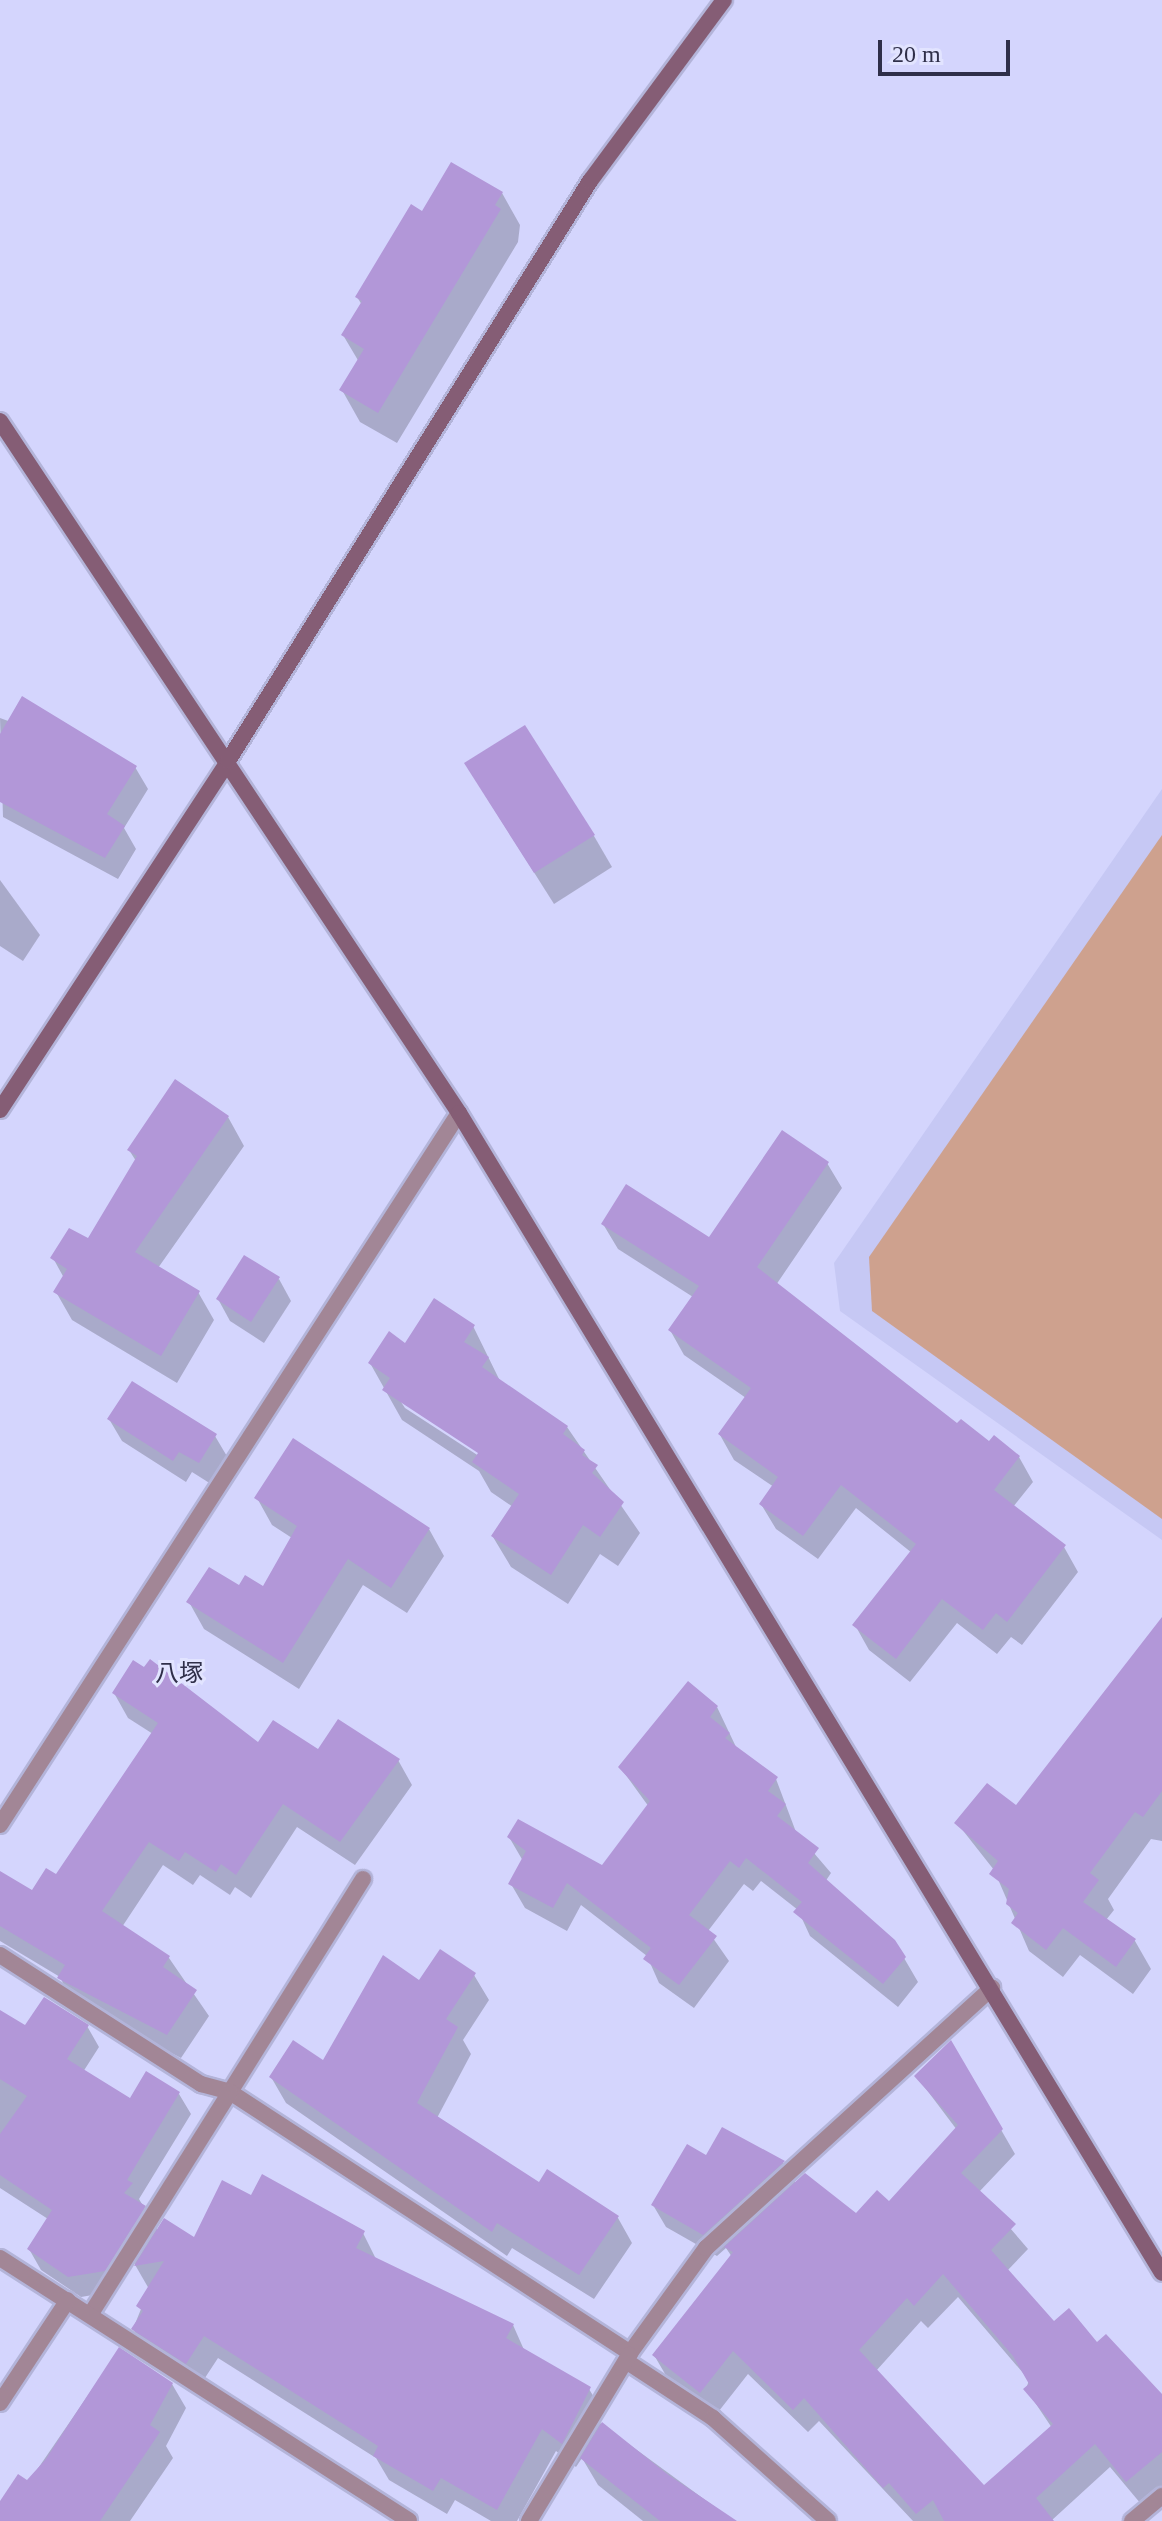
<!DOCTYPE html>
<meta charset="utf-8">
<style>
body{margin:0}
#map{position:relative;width:1162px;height:2521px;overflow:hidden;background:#d4d5fd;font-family:"Times New Roman","Noto Sans JP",serif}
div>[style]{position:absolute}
.built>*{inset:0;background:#c6c8f4}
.green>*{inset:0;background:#cea18e}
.shadow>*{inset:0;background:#0003}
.building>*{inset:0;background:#b297d8}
.roads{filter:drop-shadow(2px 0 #b3b4d9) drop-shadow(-2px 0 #b3b4d9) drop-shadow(0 2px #b3b4d9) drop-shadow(0 -2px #b3b4d9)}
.street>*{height:16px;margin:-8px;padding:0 8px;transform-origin:8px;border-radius:8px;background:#a28696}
.secondary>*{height:16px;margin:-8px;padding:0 8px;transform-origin:8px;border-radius:8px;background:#855d75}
span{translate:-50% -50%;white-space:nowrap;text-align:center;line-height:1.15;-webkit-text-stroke:6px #e2e4ff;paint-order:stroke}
.neighbourhood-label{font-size:24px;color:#2f2f49}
.scale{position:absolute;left:878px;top:40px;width:132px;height:36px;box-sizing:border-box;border:4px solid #2f2f49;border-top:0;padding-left:10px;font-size:24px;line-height:28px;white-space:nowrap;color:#2f2f49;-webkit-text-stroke:6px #e2e4ff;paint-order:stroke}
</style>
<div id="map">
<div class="built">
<div style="clip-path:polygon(1162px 789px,1162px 1540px,840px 1311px,834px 1263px)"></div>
</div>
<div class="green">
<div style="clip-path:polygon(1162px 835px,1162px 1519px,872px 1311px,869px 1257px)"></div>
</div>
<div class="shadow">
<div style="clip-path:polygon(502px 193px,520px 225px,518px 242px,397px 443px,360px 422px,342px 390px,359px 362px,343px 335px,362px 305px,357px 297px,422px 214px)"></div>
<div style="clip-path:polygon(0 718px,135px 767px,148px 789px,124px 828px,136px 849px,118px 879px,3px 817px)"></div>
<div style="clip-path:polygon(485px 795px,594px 836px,612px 867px,554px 904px)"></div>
<div style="clip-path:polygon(0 880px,40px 935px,23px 961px,0 946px)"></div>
<div style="clip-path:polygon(228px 1117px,244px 1146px,158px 1268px,198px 1292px,214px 1320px,177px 1383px,72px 1320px,56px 1292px,64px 1278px,53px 1258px,88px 1241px,136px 1161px,129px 1150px)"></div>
<div style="clip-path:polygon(827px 1163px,842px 1188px,776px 1285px,958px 1426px,1019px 1457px,1033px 1482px,1013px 1507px,1064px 1547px,1078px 1572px,1022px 1645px,1011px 1637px,997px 1654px,957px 1623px,910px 1682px,869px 1650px,855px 1625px,912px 1553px,856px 1508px,818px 1559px,776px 1529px,761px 1504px,774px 1487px,734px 1460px,720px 1435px,746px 1398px,684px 1355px,670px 1330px,693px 1297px,618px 1249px,603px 1224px,709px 1240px)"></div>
<div style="clip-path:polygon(279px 1279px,291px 1301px,264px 1343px,230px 1321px,218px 1299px)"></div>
<div style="clip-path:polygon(evenodd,473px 1326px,501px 1383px,567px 1427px,640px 1533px,618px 1566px,600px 1554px,568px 1604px,511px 1567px,493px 1537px,513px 1507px,491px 1492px,479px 1471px,402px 1420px,370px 1363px,473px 1326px,399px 1399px,487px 1457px,485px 1460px,405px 1408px,399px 1399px)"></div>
<div style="clip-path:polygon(109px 1419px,215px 1436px,228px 1458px,211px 1484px,192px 1472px,186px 1482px,122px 1441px)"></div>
<div style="clip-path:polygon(257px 1498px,429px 1529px,444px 1556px,407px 1613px,363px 1585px,299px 1689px,204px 1629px,189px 1602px,264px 1589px,292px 1538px,272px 1525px)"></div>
<div style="clip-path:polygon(1162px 1619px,1162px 1841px,1151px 1839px,1108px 1899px,1114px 1910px,1106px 1920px,1135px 1941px,1151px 1969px,1133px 1994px,1080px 1955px,1063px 1977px,1029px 1951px,994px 1870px,957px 1823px,1016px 1807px)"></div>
<div style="clip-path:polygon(150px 1662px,259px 1745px,398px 1760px,412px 1785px,355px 1865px,297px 1827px,251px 1898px,235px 1887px,230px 1895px,200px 1875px,193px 1885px,163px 1865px,122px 1927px,169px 1958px,209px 2016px,181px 2058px,73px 2003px,60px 1977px,0 1941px,0 1883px,32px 1893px,57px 1877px,153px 1734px,128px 1718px,114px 1693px)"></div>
<div style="clip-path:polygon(717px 1707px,737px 1749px,776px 1779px,796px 1832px,831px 1873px,825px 1882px,904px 1958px,918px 1982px,898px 2007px,810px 1936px,798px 1910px,761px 1881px,753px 1891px,744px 1884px,708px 1931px,729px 1961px,694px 2008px,659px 1983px,647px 1956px,581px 1905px,567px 1931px,525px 1908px,511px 1884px,523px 1861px,509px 1837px,602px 1868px,649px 1807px,620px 1767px)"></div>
<div style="clip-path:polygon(474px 1975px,489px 2000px,463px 2040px,471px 2054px,437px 2118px,540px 2184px,618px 2218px,632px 2243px,594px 2299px,512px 2248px,507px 2256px,286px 2103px,271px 2077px,324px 2062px,419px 1983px)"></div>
<div style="clip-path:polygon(0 2016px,26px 2028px,87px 2026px,99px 2047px,83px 2072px,130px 2101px,179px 2094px,191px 2114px,139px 2199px,158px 2231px,195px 2240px,252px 2198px,363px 2233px,376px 2259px,513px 2325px,525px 2352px,589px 2389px,603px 2412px,600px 2423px,734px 2521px,643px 2521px,598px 2485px,582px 2458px,576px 2467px,556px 2451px,517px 2521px,491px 2521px,455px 2500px,447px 2514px,389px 2480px,376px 2458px,218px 2358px,199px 2387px,147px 2353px,133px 2329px,149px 2289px,134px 2263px,116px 2291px,81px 2297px,41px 2270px,29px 2249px,48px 2219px,0 2188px)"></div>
<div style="clip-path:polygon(evenodd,951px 2043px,1015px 2154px,979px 2192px,1028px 2249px,1007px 2271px,1053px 2324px,1097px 2345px,1162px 2398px,1162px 2487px,1141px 2504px,1110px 2467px,1051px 2521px,913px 2521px,819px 2421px,808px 2432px,748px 2374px,715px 2416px,668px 2379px,654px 2355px,732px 2257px,726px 2248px,717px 2256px,666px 2227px,653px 2205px,707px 2157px,723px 2130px,784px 2163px,796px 2184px,857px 2215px,889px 2203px,957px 2130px,917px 2077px,951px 2043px,958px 2297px,1029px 2380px,1026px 2389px,1052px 2428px,984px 2488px,876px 2371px,921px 2321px,928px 2328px,958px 2297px)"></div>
<div style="clip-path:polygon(119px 2350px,172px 2384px,186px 2408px,166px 2446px,173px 2458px,130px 2521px,9px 2521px,0 2504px,28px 2483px)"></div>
</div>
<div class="building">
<div style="clip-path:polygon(451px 162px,503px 192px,495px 205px,501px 209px,378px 413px,339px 390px,364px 349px,341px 335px,362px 301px,355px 297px,411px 204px,422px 211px)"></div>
<div style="clip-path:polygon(22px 696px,137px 766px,107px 814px,125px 826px,105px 858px,0 802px,0 734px)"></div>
<div style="clip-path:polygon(525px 725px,595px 835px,534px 873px,464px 763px)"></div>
<div style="clip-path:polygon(175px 1079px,229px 1116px,135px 1252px,200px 1291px,161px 1356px,53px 1292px,67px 1269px,50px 1258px,69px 1228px,88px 1238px,137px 1156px,127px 1150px)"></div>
<div style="clip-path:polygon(782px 1130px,829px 1162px,757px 1267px,957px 1423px,961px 1419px,989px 1441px,994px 1435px,1020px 1456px,994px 1490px,1066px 1545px,1007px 1622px,996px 1613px,983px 1630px,942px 1599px,896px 1659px,852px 1625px,916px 1544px,841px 1485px,803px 1536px,759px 1504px,778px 1477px,718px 1434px,751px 1388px,668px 1330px,699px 1286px,601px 1224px,626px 1184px,709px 1237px)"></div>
<div style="clip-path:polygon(244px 1255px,280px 1277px,251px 1322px,216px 1299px)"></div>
<div style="clip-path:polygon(434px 1298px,475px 1325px,464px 1342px,489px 1357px,482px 1367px,568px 1426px,563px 1434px,585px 1450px,582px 1455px,598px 1465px,592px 1473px,624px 1502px,600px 1537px,583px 1525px,551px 1575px,491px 1536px,519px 1494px,472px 1462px,478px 1453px,382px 1390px,390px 1378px,368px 1363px,389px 1331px,405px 1343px)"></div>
<div style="clip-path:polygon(132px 1381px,217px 1434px,199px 1463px,179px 1452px,173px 1461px,107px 1419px)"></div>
<div style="clip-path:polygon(293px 1438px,430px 1528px,391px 1588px,348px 1559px,283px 1663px,186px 1602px,209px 1567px,239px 1585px,245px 1575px,263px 1586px,297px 1526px,254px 1498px)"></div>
<div style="clip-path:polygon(1162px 1617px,1162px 1791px,1143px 1817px,1135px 1812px,1090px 1873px,1099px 1880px,1083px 1902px,1136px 1939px,1116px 1967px,1063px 1928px,1046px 1950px,1011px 1923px,1018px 1913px,1006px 1904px,1009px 1889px,989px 1874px,998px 1861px,954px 1823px,987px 1783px,1016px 1805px)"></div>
<div style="clip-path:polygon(150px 1659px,258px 1742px,273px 1720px,318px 1749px,338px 1719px,400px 1759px,340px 1842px,283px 1804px,236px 1875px,221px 1864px,216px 1872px,185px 1852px,179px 1861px,149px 1842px,102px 1911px,170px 1956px,163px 1967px,197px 1990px,167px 2035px,57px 1978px,65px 1965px,0 1926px,0 1871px,32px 1890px,46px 1868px,56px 1874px,158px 1723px,112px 1693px,133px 1660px,144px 1667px)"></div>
<div style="clip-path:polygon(688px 1681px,718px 1706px,710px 1717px,730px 1733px,725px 1738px,778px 1777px,768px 1791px,786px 1804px,777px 1816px,819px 1848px,808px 1863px,895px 1940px,906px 1957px,883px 1984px,793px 1912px,802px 1902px,746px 1858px,739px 1868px,730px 1861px,689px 1915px,717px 1936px,679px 1985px,643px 1959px,651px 1948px,567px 1883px,553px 1908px,508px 1884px,526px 1851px,507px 1837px,518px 1819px,602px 1865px,650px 1801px,618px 1767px)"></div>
<div style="clip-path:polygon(440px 1949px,476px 1973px,446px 2019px,458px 2027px,417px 2103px,539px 2182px,547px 2169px,619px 2216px,579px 2275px,497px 2223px,492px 2232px,269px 2077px,293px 2040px,323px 2060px,383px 1955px,419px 1980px)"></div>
<div style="clip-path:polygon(44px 1997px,89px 2025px,67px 2059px,130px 2098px,146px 2071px,180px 2092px,127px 2180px,133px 2183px,124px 2193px,146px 2206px,105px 2271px,68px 2277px,27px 2249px,52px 2210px,0 2175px,0 2134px,27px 2096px,0 2079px,0 2010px,25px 2025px)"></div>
<div style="clip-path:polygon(evenodd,951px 2040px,1003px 2129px,961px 2173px,1016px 2224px,991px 2250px,1054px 2321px,1069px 2308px,1097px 2342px,1106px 2334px,1162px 2394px,1162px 2452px,1126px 2482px,1095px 2444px,1036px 2498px,1054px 2521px,944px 2521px,933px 2500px,916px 2514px,889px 2483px,883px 2488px,804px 2398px,793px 2410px,733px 2351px,700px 2393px,652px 2355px,733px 2252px,724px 2247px,805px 2173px,856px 2213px,877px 2190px,889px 2201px,958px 2125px,914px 2076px,951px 2040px,943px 2274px,1013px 2356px,1029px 2384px,1023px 2389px,1053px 2424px,984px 2485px,859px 2350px,907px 2298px,914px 2306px,943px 2274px)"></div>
<div style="clip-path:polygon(722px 2127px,785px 2161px,703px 2235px,651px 2205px,687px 2144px,706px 2155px)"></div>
<div style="clip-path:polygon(262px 2174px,365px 2231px,356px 2248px,514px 2324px,506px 2338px,591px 2387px,562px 2444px,542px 2429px,497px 2510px,441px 2478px,433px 2491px,373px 2456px,378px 2446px,204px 2336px,186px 2364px,131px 2329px,143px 2311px,136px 2306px,164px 2261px,134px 2266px,164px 2218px,194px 2237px,222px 2180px,251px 2195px)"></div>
<div style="clip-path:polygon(119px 2347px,173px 2383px,150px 2425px,160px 2432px,100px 2521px,0 2521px,0 2501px,18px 2474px,27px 2480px,46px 2459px)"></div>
<div style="clip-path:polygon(602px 2422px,667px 2474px,737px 2521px,660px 2521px,580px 2458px)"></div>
</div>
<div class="roads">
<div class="street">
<div style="left:0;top:1825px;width:847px;rotate:-57.19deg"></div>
<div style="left:363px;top:1879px;width:251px;rotate:122deg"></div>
<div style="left:230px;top:2092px;width:478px;rotate:33.1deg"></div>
<div style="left:630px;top:2353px;width:130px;rotate:-54.1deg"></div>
<div style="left:706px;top:2248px;width:387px;rotate:-42.3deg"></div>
<div style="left:0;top:1955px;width:239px;rotate:32.7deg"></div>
<div style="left:201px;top:2084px;width:30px;rotate:15deg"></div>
<div style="left:230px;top:2092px;width:263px;rotate:122.1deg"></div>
<div style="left:0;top:2258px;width:486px;rotate:32.7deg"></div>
<div style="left:626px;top:2361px;width:104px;rotate:33.2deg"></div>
<div style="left:713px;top:2418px;width:154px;rotate:41.8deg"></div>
<div style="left:0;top:2403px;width:123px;rotate:-56.6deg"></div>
<div style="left:529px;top:2521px;width:194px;rotate:-58.9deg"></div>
<div style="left:1132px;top:2521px;width:39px;rotate:-40deg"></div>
</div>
<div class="secondary">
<div style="left:0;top:421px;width:830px;rotate:56.44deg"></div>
<div style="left:459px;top:1113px;width:1356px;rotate:58.78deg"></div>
<div style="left:0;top:1110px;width:417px;rotate:-56.8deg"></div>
<div style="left:228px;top:761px;width:684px;rotate:-58.03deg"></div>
<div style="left:590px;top:181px;width:225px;rotate:-53.5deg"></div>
</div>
</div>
<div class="neighbourhood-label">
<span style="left:179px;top:1674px">八塚</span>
</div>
<div class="scale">20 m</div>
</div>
